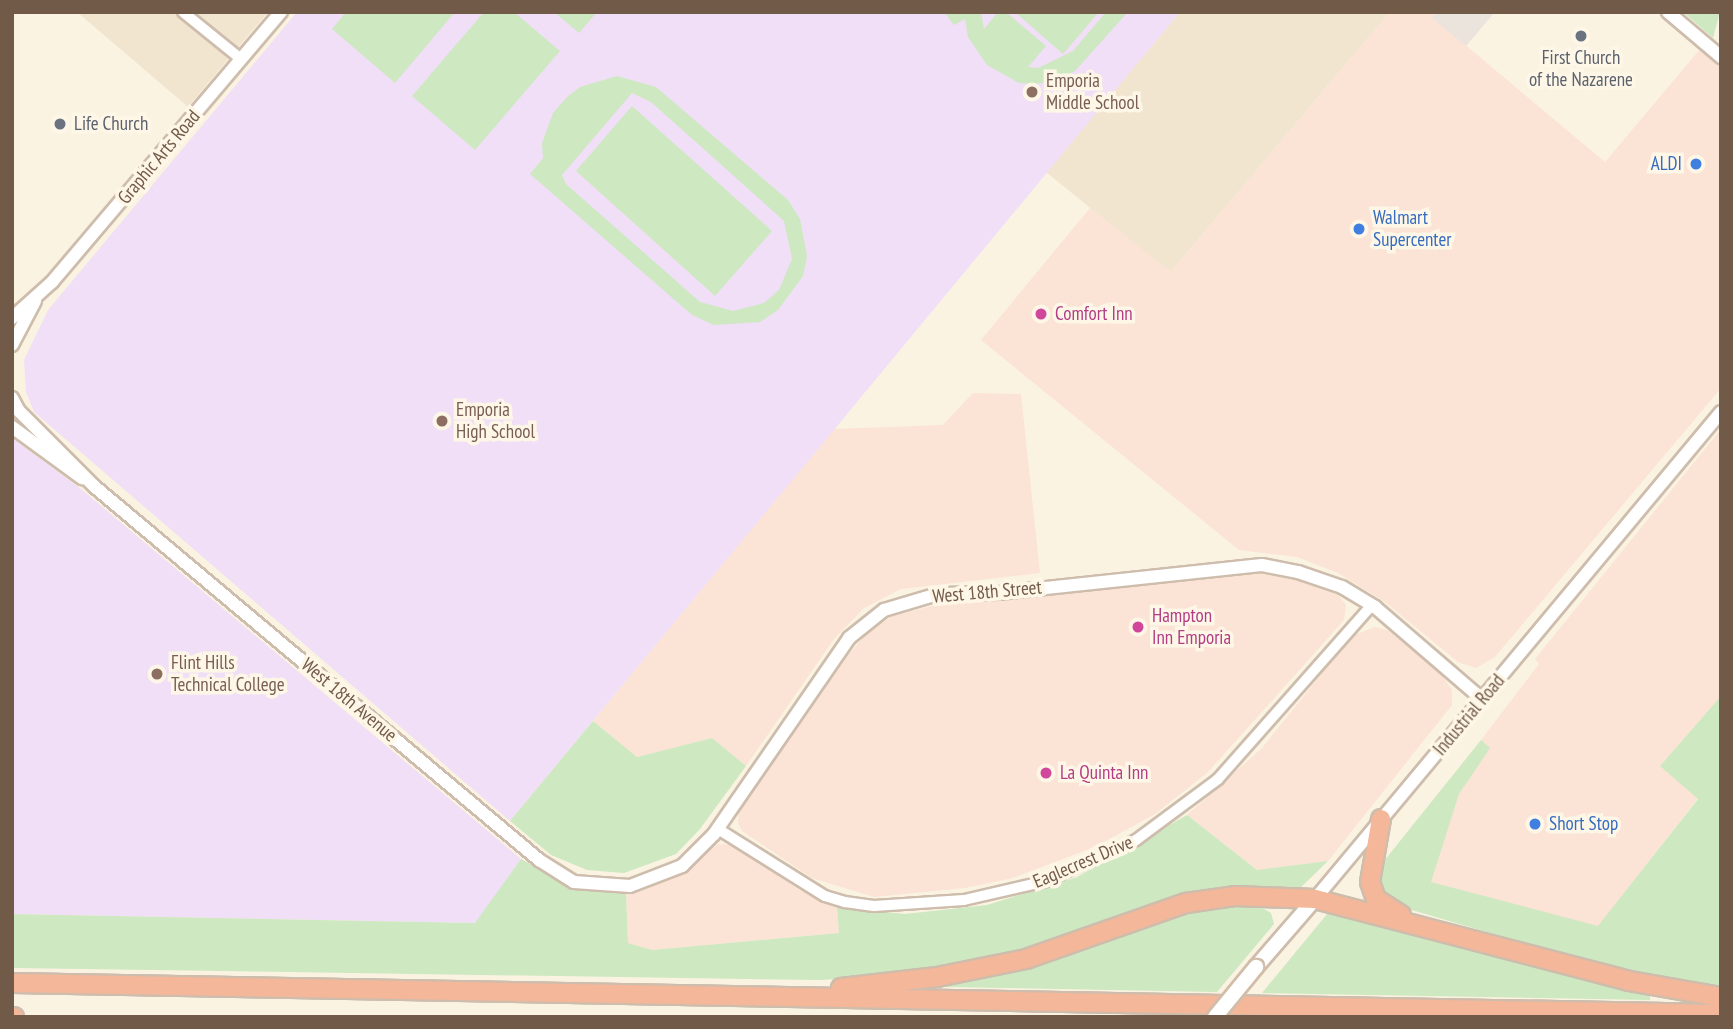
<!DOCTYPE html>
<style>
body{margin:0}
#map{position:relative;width:1733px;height:1029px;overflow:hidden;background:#fbf3e2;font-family:"PT Sans Narrow",sans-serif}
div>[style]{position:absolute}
.residential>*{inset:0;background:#f2e5d0}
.commercial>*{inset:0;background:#fbe3d5}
.industrial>*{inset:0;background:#eae4dd}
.education>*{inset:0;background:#f0dff7}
.green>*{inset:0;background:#cee8c1}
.roads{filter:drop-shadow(2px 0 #cebdac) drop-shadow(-2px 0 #cebdac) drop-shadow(0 2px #cebdac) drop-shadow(0 -2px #cebdac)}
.minor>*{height:10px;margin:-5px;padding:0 5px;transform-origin:5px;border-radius:5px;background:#fff}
.tertiary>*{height:12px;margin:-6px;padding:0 6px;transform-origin:6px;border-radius:6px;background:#fff}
.secondary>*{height:14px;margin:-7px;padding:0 7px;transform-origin:7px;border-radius:7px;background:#fff}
.motorway>*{height:18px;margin:-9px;padding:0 9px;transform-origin:9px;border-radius:9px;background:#f4b79a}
.bridges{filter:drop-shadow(2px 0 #d1bda9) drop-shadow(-2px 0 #d1bda9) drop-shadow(0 2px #d1bda9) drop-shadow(0 -2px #d1bda9)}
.secondary-bridge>*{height:14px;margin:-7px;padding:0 7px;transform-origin:7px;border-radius:7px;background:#fff}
.dots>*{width:19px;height:19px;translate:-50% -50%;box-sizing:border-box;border:4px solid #fef7e7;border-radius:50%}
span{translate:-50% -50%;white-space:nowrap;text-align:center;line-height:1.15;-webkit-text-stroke:7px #fef7e7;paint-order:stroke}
.worship-label{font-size:19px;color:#5b616d}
.left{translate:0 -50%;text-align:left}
.education-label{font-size:19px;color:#785e54}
.street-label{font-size:19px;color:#725a49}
.shop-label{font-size:19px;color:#366cbe}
.right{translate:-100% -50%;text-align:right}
.hotel-label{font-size:19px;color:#b23c85}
.frame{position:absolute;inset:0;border:14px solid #725a49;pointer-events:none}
</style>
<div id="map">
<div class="residential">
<div style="clip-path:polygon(77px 12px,268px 12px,188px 107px)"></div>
<div style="clip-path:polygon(1180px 12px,1390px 12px,1170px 273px,1046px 172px)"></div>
</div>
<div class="commercial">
<div style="clip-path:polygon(1390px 12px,1437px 12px,1433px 18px,1605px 162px,1701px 48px,1721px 65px,1721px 388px,1495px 657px,1476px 668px,1458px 662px,1385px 602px,1338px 573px,1297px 557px,1239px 550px,981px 340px,1090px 208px,1171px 272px)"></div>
<div style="clip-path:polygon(973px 393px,1021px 394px,1040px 573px,901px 589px,864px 608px,834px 639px,746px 766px,712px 738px,637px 757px,593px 721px,834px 429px,943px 425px)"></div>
<div style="clip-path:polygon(1721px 429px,1721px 696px,1660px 766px,1698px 798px,1598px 927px,1430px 882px,1459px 794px,1489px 748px,1481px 740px,1539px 664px,1535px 659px)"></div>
<div style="clip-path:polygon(1250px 572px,1291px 578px,1338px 595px,1346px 605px,1344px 620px,1207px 773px,1155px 814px,1095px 847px,1013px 878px,965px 888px,874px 897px,812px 878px,742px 831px,738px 823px,739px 809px,850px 653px,870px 630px,893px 616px,935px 605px)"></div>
<div style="clip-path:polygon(1375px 627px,1389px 631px,1442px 675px,1452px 690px,1452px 705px,1328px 861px,1257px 870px,1187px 815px,1262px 748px,1352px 636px)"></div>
<div style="clip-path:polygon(718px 844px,735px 845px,799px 890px,837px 907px,839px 933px,652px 950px,628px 943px,626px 894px,676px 877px)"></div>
</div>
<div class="industrial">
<div style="clip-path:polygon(1437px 12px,1495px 12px,1466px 46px,1432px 18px)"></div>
</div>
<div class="education">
<div style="clip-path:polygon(297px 12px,1180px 12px,510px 821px,34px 412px,26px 392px,24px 360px,48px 310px)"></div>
<div style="clip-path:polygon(12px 438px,81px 489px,521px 859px,476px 923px,12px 914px)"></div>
</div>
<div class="green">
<div style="clip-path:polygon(346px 12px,455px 12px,395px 83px,332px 29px)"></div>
<div style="clip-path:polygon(484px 12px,514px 12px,560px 51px,475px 150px,412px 96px)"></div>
<div style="clip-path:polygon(554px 12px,597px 12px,579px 33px)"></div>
<div style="clip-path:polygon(944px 12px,981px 12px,984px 29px,998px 12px,1006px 12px,1046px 46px,1028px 67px,1038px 68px,1073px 51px,1106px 12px,1128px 12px,1075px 71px,1051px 82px,1034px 84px,1019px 83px,987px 65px,968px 37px,965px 19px,954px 25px)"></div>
<div style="clip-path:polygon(1015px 12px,1099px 12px,1063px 54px)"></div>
<div style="clip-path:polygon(1683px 12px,1720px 12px,1713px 38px,1697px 24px)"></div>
<div style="clip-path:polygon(evenodd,617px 76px,656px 87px,788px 200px,800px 219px,807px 256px,803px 276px,778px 310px,760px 322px,714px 325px,692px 315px,530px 174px,543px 158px,542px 143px,553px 113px,567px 97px,580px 87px,617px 76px,632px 93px,651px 102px,784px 221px,792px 259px,779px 290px,764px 303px,733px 311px,700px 302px,566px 184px,562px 175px,632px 93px)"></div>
<div style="clip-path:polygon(632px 106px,772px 231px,715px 296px,576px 171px)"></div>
<div style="clip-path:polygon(1721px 696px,1721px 991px,1630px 974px,1398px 906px,1380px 888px,1384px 861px,1481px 740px,1490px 748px,1459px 794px,1431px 882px,1598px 926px,1698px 799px,1660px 766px)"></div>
<div style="clip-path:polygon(593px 721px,637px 757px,712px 738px,746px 766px,700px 829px,676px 854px,624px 873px,587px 870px,551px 855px,510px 821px)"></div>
<div style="clip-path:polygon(1187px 815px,1257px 870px,1328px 861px,1297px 891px,1207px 890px,1169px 898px,1084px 933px,985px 963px,889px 976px,820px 980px,12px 968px,12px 914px,475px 923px,521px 859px,572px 887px,626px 894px,628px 943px,652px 950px,839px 933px,837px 907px,905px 914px,987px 905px,1077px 877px)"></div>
<div style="clip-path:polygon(1255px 904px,1271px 913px,1274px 924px,1217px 992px,946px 987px,946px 982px,1203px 906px)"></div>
<div style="clip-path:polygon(1332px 908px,1650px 992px,1650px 1000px,1262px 993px)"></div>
</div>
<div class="roads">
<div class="minor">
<div style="left:183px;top:12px;width:75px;rotate:39deg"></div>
<div style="left:718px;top:829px;width:126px;rotate:32.1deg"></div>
<div style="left:825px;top:896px;width:21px;rotate:17deg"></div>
<div style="left:845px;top:902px;width:29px;rotate:8deg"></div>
<div style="left:874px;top:906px;width:90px;rotate:-3.8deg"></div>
<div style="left:964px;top:900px;width:84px;rotate:-13deg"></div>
<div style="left:1046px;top:881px;width:99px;rotate:-24.5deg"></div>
<div style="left:1136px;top:840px;width:102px;rotate:-36.6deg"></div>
<div style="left:1218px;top:779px;width:232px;rotate:-48.5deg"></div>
</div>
<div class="tertiary">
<div style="left:1668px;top:12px;width:70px;rotate:40.3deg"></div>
<div style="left:12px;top:318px;width:54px;rotate:-42deg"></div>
<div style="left:52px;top:282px;width:354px;rotate:-49.7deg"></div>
<div style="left:12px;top:345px;width:50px;rotate:-62.4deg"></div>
<div style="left:12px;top:398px;width:15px;rotate:62deg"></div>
<div style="left:19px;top:411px;width:107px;rotate:45deg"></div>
<div style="left:95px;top:487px;width:580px;rotate:40.03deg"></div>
<div style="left:539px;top:860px;width:41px;rotate:32.2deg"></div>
<div style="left:574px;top:882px;width:56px;rotate:4.1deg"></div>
<div style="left:630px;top:886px;width:56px;rotate:-21deg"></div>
<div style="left:682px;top:866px;width:45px;rotate:-45deg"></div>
<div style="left:714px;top:834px;width:238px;rotate:-55.4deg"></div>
<div style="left:849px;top:638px;width:45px;rotate:-38.7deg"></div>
<div style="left:884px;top:610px;width:56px;rotate:-16.5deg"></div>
<div style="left:938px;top:594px;width:61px;rotate:-0.9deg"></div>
<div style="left:999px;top:593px;width:264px;rotate:-6.1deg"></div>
<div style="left:1262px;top:565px;width:37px;rotate:11deg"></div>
<div style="left:1298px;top:572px;width:46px;rotate:18.8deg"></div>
<div style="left:1342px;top:587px;width:39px;rotate:31deg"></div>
<div style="left:1375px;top:607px;width:141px;rotate:40.7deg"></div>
<div style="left:12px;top:427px;width:87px;rotate:36.1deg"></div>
<div style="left:1315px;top:899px;width:634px;rotate:-50.18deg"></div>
</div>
<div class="secondary">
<div style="left:1256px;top:967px;width:90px;rotate:-49.1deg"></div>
</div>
<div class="motorway">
<div style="left:1381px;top:819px;width:64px;rotate:99.9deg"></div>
<div style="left:1370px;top:882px;width:18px;rotate:71deg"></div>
<div style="left:1376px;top:899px;width:30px;rotate:33deg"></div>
<div style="left:12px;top:983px;width:1709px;rotate:1.04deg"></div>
<div style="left:841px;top:988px;width:97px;rotate:-6.5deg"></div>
<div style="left:937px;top:977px;width:91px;rotate:-11.4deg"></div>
<div style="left:1026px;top:959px;width:170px;rotate:-19.3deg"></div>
<div style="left:1186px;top:903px;width:49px;rotate:-8.1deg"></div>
<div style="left:1235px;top:896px;width:80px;rotate:2.1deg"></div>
<div style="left:1315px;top:899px;width:325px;rotate:14.6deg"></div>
<div style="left:1629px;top:981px;width:93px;rotate:9.9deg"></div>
<div style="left:12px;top:1017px;width:2px"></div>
</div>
</div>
<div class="bridges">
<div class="secondary-bridge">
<div style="left:1215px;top:1017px;width:65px;rotate:-50.6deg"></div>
</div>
</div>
<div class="dots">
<div style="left:1581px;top:36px;background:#6b7280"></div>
<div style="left:1032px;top:92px;background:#8d6e63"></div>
<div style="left:60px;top:124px;background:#6b7280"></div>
<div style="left:1696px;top:164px;background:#3f7fe0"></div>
<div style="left:1359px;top:229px;background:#3f7fe0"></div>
<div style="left:1041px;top:314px;background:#d1479c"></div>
<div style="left:442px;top:421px;background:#8d6e63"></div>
<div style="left:1138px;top:627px;background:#d1479c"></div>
<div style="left:157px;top:674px;background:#8d6e63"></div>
<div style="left:1046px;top:773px;background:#d1479c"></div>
<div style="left:1535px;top:824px;background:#3f7fe0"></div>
</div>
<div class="worship-label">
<span style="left:1581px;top:69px">First Church<br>of the Nazarene</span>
<span class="left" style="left:74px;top:124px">Life Church</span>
</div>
<div class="education-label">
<span class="left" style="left:1046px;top:92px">Emporia<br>Middle School</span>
<span class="left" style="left:456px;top:421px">Emporia<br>High School</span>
<span class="left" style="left:171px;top:674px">Flint Hills<br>Technical College</span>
</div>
<div class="street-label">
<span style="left:159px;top:157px;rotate:-50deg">Graphic Arts Road</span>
<span style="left:987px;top:592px;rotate:-5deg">West 18th Street</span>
<span style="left:349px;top:700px;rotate:40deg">West 18th Avenue</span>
<span style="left:1469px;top:715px;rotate:-50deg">Industrial Road</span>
<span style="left:1083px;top:862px;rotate:-23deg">Eaglecrest Drive</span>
</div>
<div class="shop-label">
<span class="right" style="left:1682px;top:164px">ALDI</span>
<span class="left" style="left:1373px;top:229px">Walmart<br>Supercenter</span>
<span class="left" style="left:1549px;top:824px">Short Stop</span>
</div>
<div class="hotel-label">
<span class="left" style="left:1055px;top:314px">Comfort Inn</span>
<span class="left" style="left:1152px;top:627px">Hampton<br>Inn Emporia</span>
<span class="left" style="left:1060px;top:773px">La Quinta Inn</span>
</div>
<div class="frame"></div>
</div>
